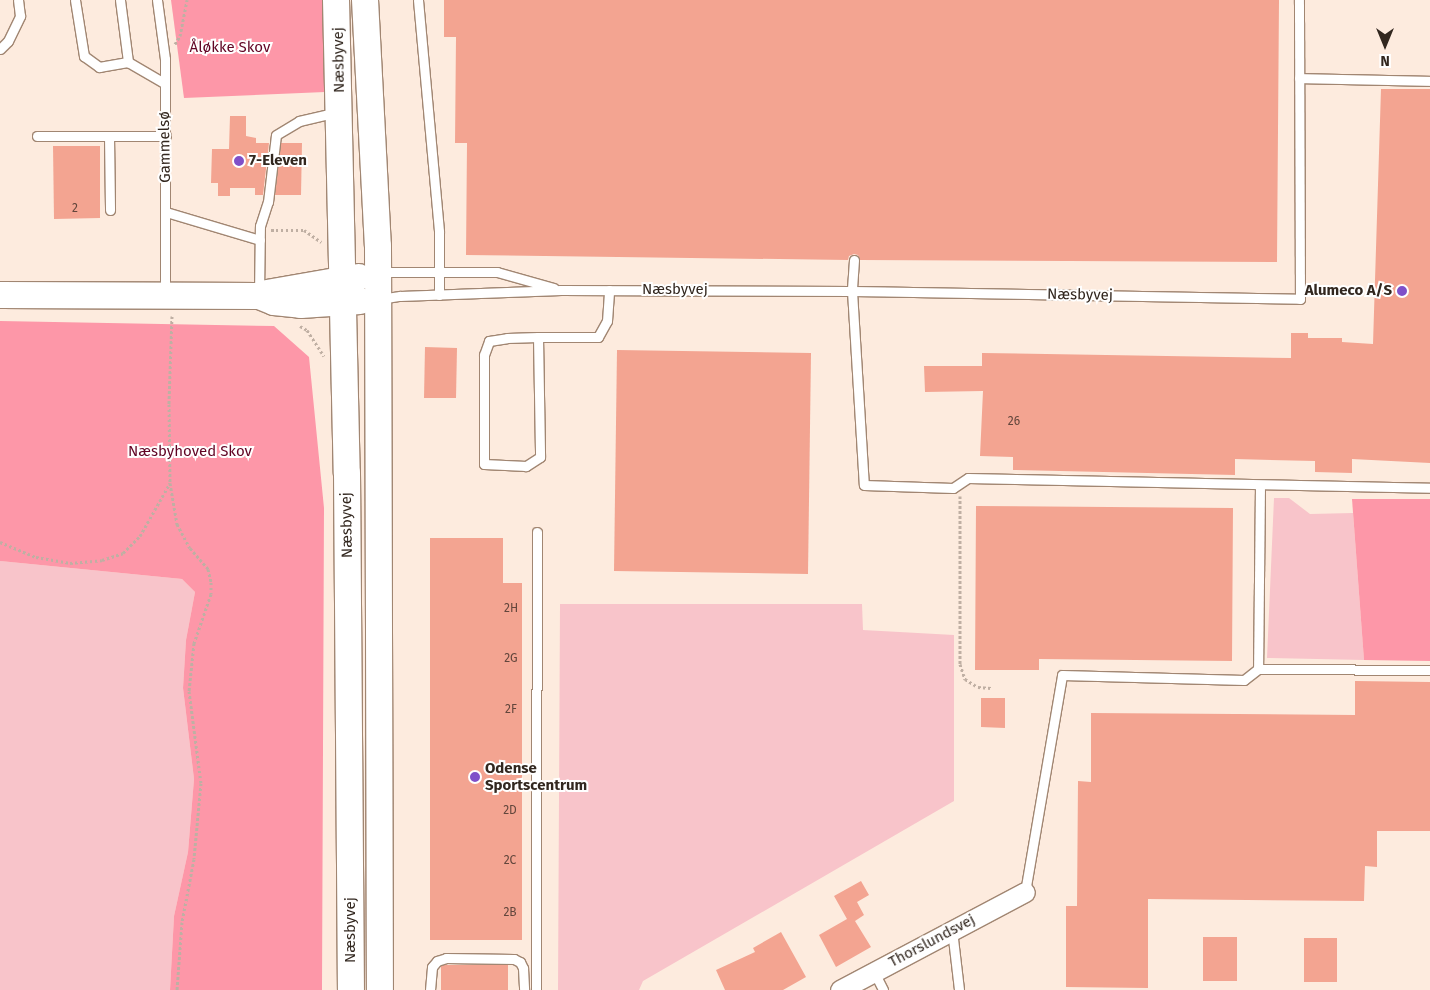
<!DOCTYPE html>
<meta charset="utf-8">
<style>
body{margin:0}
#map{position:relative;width:1430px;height:990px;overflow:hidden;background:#fdebde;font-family:"Fira Sans",sans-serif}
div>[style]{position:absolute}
.green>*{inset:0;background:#f8c4ca}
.forest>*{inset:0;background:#fd97a8}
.building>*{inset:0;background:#f3a491}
.path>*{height:3px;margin-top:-1.5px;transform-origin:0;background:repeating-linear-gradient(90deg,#bfafa3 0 2.5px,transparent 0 5px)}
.roads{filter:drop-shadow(1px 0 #a18672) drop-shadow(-1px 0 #a18672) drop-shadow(0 1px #a18672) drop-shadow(0 -1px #a18672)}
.lane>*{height:9px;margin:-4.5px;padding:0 4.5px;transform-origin:4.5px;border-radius:4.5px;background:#fff}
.street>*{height:19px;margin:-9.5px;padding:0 9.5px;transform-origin:9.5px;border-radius:9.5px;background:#fff}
.secondary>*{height:26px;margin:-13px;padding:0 13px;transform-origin:13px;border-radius:13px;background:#fff}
.dots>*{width:14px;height:14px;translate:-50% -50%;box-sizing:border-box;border:2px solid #fff;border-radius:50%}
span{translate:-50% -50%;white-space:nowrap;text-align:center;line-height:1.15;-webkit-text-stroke:4px #fff;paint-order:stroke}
.number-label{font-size:12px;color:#62463c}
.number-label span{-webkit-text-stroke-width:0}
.park-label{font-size:15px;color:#610424}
.street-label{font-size:15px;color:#32271f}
.poi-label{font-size:15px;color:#32271f;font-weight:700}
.left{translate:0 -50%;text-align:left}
.right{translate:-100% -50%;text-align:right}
.north{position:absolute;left:1360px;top:20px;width:50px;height:50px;-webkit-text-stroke:4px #fff;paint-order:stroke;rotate:180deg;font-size:14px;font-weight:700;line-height:20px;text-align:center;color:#32271f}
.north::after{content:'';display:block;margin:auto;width:18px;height:22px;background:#32271f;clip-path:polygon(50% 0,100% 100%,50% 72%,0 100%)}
</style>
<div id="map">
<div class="green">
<div style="clip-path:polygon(1274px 498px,1289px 498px,1310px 514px,1353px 513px,1364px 660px,1267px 658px)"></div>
<div style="clip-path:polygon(0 561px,182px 579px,195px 592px,186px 640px,183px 688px,194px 779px,188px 852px,174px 916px,170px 990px,0 990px)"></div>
<div style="clip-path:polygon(560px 604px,862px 604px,863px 630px,954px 635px,954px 801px,643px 981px,639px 990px,558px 990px)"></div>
</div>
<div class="forest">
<div style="clip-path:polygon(171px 0,323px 0,325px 92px,184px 98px)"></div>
<div style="clip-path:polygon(0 321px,274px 326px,309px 357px,324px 508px,322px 990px,170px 990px,174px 916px,188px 852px,194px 779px,183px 688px,186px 640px,195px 592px,182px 579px,0 561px)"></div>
<div style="clip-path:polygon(1352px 499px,1430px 499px,1430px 661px,1364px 660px)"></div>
</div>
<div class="building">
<div style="clip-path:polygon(444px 0,1279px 0,1277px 262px,860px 260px,858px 255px,854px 254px,849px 256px,848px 260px,466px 255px,467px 143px,455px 143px,456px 37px,444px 37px)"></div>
<div style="clip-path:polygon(1381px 89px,1430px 89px,1430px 463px,1352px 459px,1352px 473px,1315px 472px,1315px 461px,1235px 459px,1235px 475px,1013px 470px,1013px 457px,980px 456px,983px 391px,925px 392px,924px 366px,982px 366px,982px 353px,1291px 358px,1291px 333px,1308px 333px,1308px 338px,1342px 338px,1342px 342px,1373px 344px)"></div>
<div style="clip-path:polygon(230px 116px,246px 116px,246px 136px,256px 138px,256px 143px,269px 143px,263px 195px,255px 195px,255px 188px,230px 188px,230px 196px,218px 196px,218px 183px,211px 183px,212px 149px,229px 149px)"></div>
<div style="clip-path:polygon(281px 143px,302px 143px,301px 195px,275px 195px)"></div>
<div style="clip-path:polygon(53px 146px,100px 146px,100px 218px,54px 219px)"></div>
<div style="clip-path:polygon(425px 347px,457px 348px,456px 398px,424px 398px)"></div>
<div style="clip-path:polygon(617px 350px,811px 353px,808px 574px,614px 571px)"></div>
<div style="clip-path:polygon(976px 506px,1233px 508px,1232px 661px,1039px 659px,1039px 670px,975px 670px)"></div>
<div style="clip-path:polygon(430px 538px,503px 538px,503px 583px,522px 583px,522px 940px,430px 940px)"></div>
<div style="clip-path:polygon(1355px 681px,1430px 682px,1430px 831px,1377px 831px,1377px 867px,1365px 866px,1364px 901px,1148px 899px,1148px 988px,1066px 987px,1066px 906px,1077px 906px,1078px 781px,1091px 782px,1091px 713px,1355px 715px)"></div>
<div style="clip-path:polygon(981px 698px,1005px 698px,1005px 728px,981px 727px)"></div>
<div style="clip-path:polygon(861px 881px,869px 895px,857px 902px,864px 915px,855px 921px,871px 947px,836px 967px,819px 935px,847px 919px,834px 896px)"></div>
<div style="clip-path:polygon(781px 932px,806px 977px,783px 990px,725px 990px,716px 970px,755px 952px,753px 948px)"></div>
<div style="clip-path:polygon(1203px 937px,1237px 937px,1237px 981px,1203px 981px)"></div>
<div style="clip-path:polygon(1304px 938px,1337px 938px,1337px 982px,1304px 982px)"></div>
<div style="clip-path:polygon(444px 965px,508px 965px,508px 990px,441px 990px,441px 966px)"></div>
</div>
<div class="path">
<div style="left:175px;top:44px;width:9px;rotate:-58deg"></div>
<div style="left:180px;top:36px;width:37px;rotate:-79deg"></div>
<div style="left:271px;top:230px;width:33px"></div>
<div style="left:304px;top:230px;width:21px;rotate:35deg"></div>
<div style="left:172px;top:316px;width:88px;rotate:92deg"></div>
<div style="left:169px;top:404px;width:79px;rotate:89.3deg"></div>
<div style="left:170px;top:483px;width:42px;rotate:80.3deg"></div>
<div style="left:177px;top:524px;width:27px;rotate:62deg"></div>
<div style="left:190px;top:548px;width:28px;rotate:49deg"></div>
<div style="left:208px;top:569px;width:13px;rotate:77deg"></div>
<div style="left:211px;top:582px;width:12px;rotate:90deg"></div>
<div style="left:211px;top:594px;width:52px;rotate:109.1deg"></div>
<div style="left:194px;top:643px;width:48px;rotate:95.9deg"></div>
<div style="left:189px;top:691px;width:93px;rotate:82.6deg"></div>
<div style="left:201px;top:783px;width:76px;rotate:95.3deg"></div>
<div style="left:194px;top:859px;width:64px;rotate:100.8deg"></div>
<div style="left:182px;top:922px;width:68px;rotate:94.2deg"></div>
<div style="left:300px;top:326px;width:8px;rotate:30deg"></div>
<div style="left:307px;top:330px;width:31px;rotate:57deg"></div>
<div style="left:960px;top:496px;width:168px;rotate:90deg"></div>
<div style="left:960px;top:664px;width:16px;rotate:72deg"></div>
<div style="left:965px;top:679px;width:15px;rotate:32deg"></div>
<div style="left:978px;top:687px;width:13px;rotate:4deg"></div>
<div style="left:0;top:542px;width:39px;rotate:23deg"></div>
<div style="left:36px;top:557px;width:35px;rotate:10deg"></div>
<div style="left:70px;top:563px;width:32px;rotate:-5deg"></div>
<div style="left:102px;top:560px;width:22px;rotate:-18deg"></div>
<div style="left:123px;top:553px;width:24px;rotate:-45deg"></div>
<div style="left:140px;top:536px;width:61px;rotate:-60.5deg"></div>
</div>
<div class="roads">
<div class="lane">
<div style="left:75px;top:0;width:57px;rotate:80.9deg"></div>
<div style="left:84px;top:56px;width:19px;rotate:36deg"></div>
<div style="left:99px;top:67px;width:29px;rotate:-10deg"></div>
<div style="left:128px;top:62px;width:42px;rotate:30.3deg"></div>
<div style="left:120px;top:0;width:63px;rotate:82.6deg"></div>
<div style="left:157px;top:0;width:60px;rotate:82.3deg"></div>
<div style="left:165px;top:59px;width:234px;rotate:90deg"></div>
<div style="left:418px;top:0;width:233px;rotate:84.8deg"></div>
<div style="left:439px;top:232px;width:63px;rotate:90deg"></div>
<div style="left:0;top:49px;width:11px;rotate:-45deg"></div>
<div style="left:8px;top:41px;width:28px;rotate:-64deg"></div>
<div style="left:20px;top:16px;width:16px;rotate:-97deg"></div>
<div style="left:1299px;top:78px;width:131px;rotate:1.3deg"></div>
<div style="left:37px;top:136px;width:129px"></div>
<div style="left:109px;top:136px;width:74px;rotate:89.2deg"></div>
<div style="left:166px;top:212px;width:98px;rotate:16.6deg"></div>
<div style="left:854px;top:260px;width:31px;rotate:94deg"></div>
<div style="left:852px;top:291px;width:194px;rotate:86.5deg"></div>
<div style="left:864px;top:485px;width:89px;rotate:1.9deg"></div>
<div style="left:953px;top:488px;width:18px;rotate:-34deg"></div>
<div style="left:968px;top:478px;width:462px;rotate:1.2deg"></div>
<div style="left:381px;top:272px;width:116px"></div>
<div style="left:497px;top:272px;width:59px;rotate:15.7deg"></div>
<div style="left:259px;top:294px;width:68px;rotate:-89.2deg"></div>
<div style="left:260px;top:226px;width:25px;rotate:-72deg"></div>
<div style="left:268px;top:202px;width:67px;rotate:-83.2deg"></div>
<div style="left:276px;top:135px;width:27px;rotate:-31deg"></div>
<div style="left:299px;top:121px;width:39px;rotate:-13deg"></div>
<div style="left:380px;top:299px;width:20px;rotate:-9deg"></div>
<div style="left:400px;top:296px;width:161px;rotate:-2.1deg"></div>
<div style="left:561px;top:290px;width:291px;rotate:0.2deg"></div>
<div style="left:852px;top:291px;width:448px;rotate:1deg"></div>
<div style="left:1300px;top:299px;width:299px;rotate:-90.2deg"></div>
<div style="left:538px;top:337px;width:120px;rotate:89deg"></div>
<div style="left:540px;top:457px;width:17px;rotate:147deg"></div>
<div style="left:526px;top:466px;width:42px;rotate:-177.3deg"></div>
<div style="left:484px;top:464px;width:109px;rotate:-90deg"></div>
<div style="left:484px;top:355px;width:15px;rotate:-70deg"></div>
<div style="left:489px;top:341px;width:18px;rotate:-9deg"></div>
<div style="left:507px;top:338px;width:31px;rotate:-2deg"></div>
<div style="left:538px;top:337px;width:60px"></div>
<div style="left:598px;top:337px;width:18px;rotate:-61deg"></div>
<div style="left:607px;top:321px;width:31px;rotate:-86deg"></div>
<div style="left:1260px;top:485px;width:184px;rotate:90.6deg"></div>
<div style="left:1258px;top:669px;width:172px;rotate:0.3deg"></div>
<div style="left:1025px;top:892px;width:220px;rotate:-80.3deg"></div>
<div style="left:1062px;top:675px;width:182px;rotate:1.6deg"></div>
<div style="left:1244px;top:680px;width:18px;rotate:-38deg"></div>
<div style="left:952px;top:930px;width:60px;rotate:83.3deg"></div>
<div style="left:874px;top:972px;width:20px;rotate:63deg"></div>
<div style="left:430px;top:990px;width:23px;rotate:-85deg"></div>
<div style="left:432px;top:967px;width:8px;rotate:-50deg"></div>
<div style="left:437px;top:961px;width:9px;rotate:-18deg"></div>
<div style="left:446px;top:958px;width:68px;rotate:0.8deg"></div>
<div style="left:514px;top:959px;width:7px;rotate:27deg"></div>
<div style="left:520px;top:962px;width:7px;rotate:63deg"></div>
<div style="left:523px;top:968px;width:22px;rotate:87deg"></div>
<div style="left:536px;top:990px;width:458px;rotate:-89.9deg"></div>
</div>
<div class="street">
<div style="left:840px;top:990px;width:209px;rotate:-27.9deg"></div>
</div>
<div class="secondary">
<div style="left:336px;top:0;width:473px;rotate:88.7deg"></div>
<div style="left:347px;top:473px;width:517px;rotate:89.56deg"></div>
<div style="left:365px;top:0;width:246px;rotate:87deg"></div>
<div style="left:378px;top:246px;width:744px;rotate:89.85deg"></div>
<div style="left:267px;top:293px;width:93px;rotate:-9.9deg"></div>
<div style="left:0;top:295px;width:259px;rotate:0.2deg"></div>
<div style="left:259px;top:296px;width:16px;rotate:22deg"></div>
<div style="left:274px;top:302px;width:27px;rotate:6deg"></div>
<div style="left:301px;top:305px;width:59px;rotate:-3.9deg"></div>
</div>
</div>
<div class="dots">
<div style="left:239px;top:161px;background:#7f50c9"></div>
<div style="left:1402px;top:291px;background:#7f50c9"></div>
<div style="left:475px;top:777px;background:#7f50c9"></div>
</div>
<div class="number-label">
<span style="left:75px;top:209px">2</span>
<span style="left:1014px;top:422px">26</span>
<span style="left:511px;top:609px">2H</span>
<span style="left:511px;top:659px">2G</span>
<span style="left:511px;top:710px">2F</span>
<span style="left:510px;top:811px">2D</span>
<span style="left:510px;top:861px">2C</span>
<span style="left:510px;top:913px">2B</span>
</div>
<div class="park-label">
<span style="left:230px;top:48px">Åløkke Skov</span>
<span style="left:190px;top:452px">Næsbyhoved Skov</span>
</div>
<div class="street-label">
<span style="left:339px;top:60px;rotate:-91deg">Næsbyvej</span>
<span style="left:165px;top:147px;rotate:-91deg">Gammelsø</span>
<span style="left:675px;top:290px">Næsbyvej</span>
<span style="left:1080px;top:295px;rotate:1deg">Næsbyvej</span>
<span style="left:347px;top:525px;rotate:-91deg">Næsbyvej</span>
<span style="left:351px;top:930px;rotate:-90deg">Næsbyvej</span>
<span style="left:932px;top:941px;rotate:-28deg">Thorslundsvej</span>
</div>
<div class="poi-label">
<span class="left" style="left:249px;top:161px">7-Eleven</span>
<span class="right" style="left:1392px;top:291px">Alumeco A/S</span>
<span class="left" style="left:485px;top:777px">Odense<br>Sportscentrum</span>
</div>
<div class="north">N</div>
</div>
